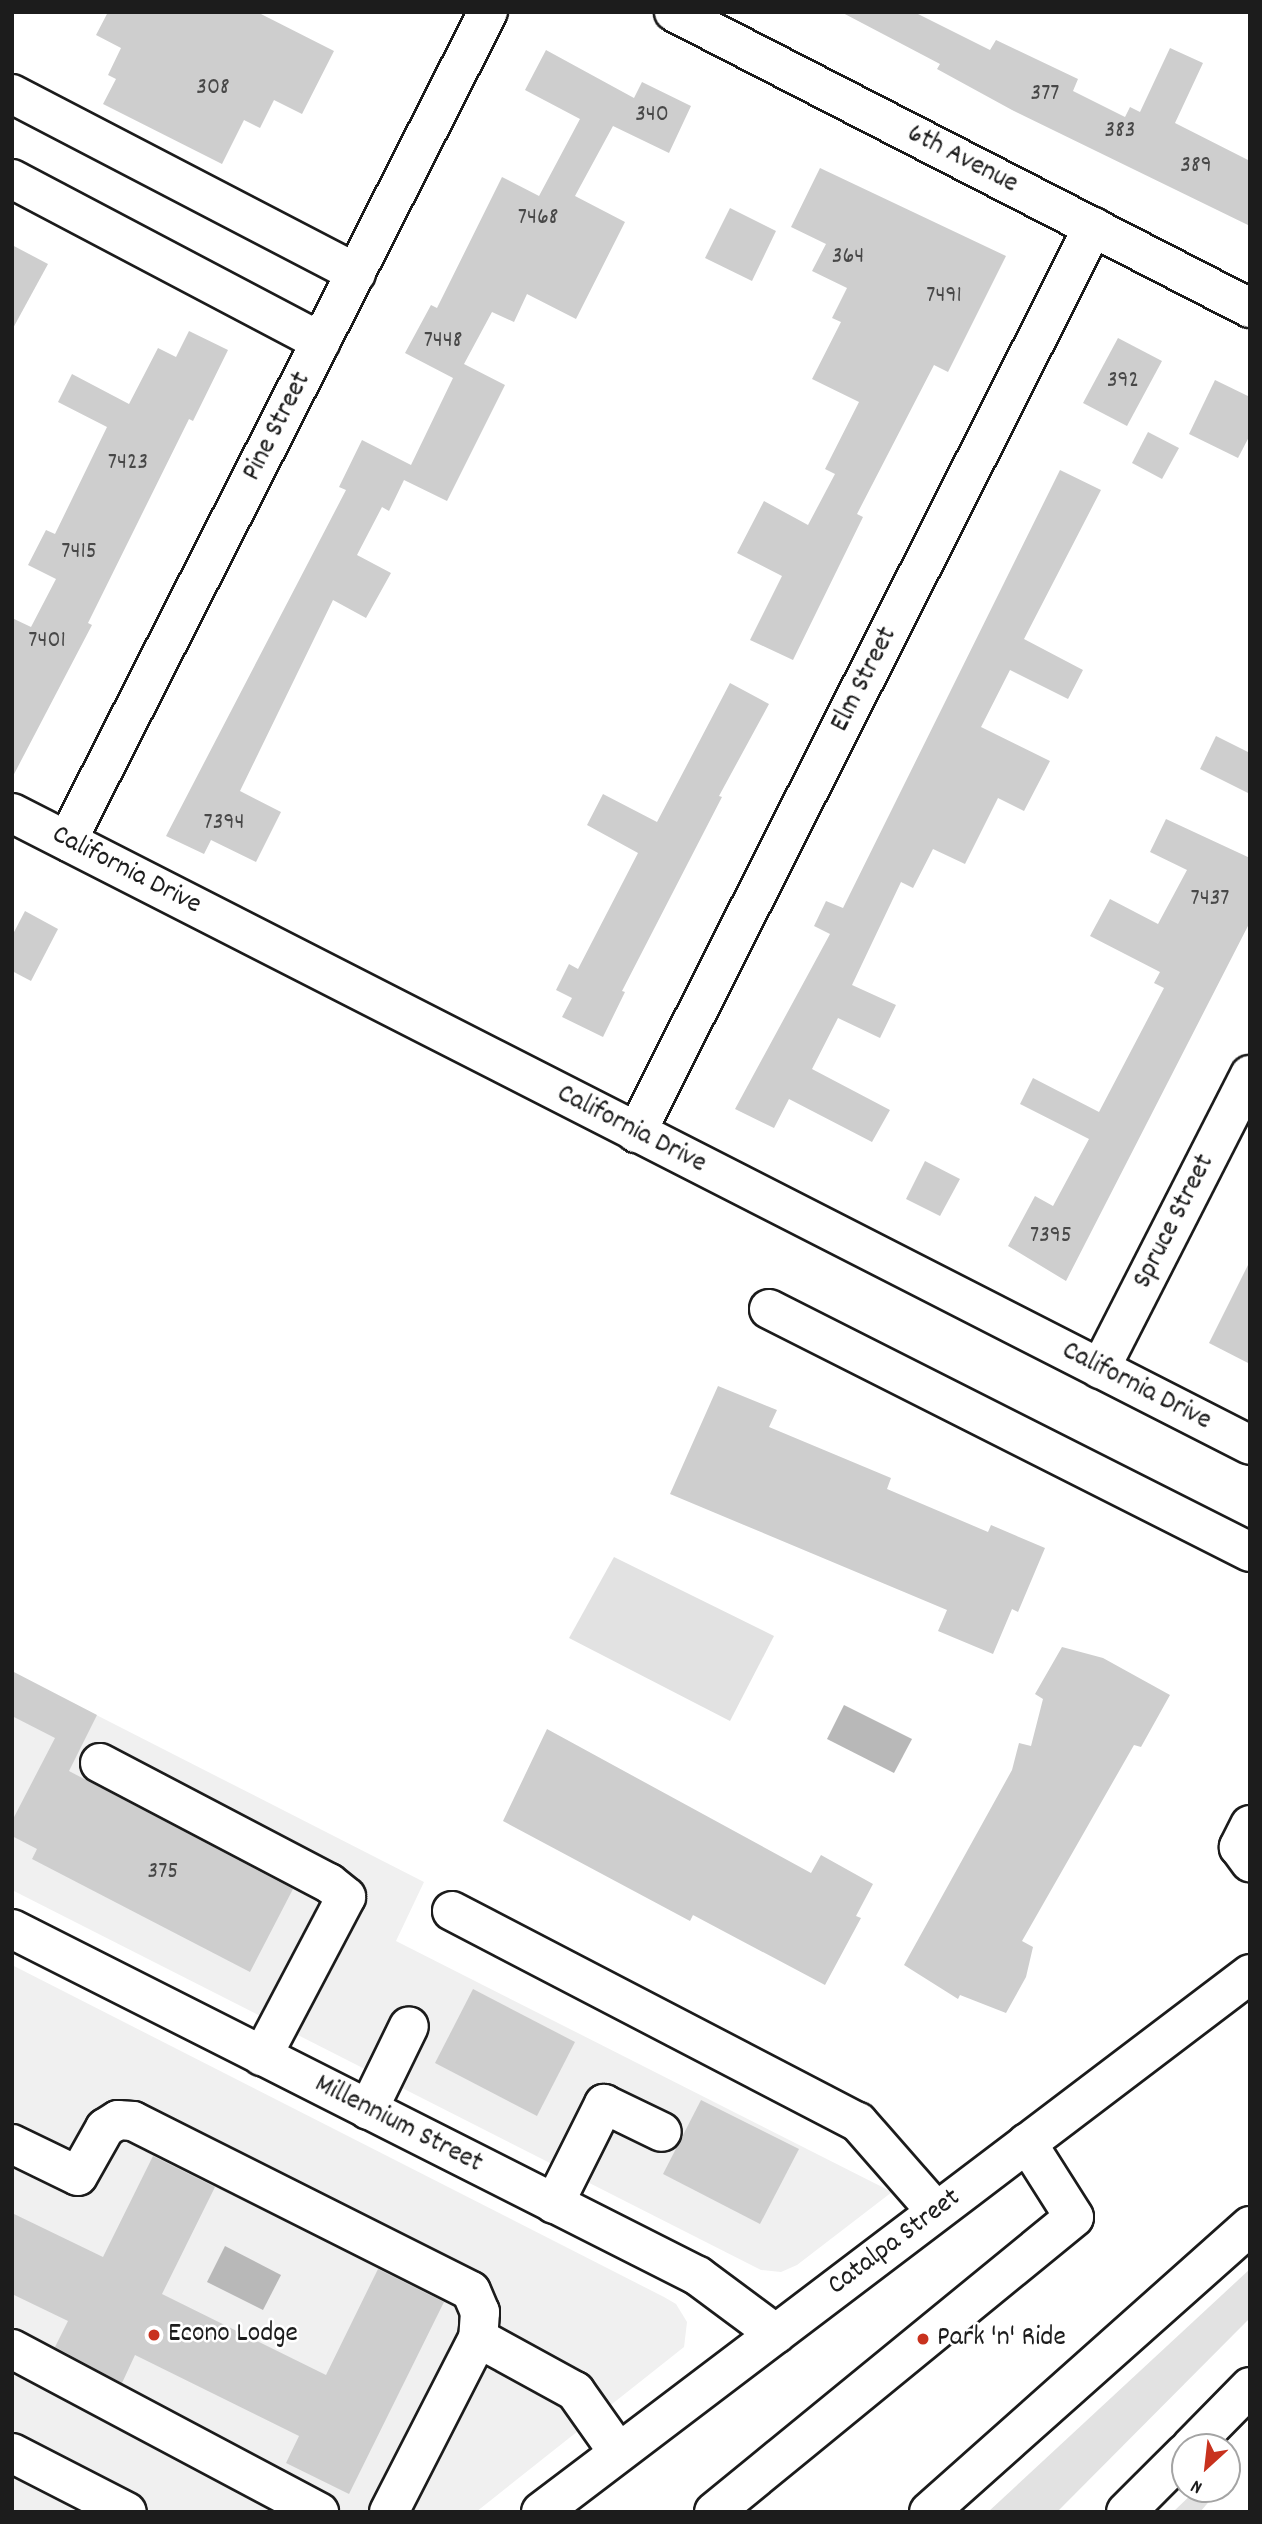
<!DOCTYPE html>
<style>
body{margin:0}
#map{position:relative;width:1262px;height:2524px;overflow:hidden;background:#fff;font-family:Dekko,sans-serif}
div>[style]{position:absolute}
.built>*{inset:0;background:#f0f0f0}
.green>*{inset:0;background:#e2e2e2}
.water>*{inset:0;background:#b8b8b8}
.building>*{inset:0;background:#cecece}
.roads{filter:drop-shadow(2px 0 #1c1c1c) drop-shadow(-2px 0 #1c1c1c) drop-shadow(0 2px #1c1c1c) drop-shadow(0 -2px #1c1c1c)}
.minor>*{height:38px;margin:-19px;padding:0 19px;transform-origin:19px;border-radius:19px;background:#fff}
.highway>*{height:38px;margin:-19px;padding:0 19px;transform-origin:19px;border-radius:19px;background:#fff}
.dots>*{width:19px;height:19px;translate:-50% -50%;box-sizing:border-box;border:4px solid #fff;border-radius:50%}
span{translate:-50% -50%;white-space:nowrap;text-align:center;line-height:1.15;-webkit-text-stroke:5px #fff;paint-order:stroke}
.number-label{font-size:24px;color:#484848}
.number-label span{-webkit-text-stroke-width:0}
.street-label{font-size:28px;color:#1c1c1c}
.poi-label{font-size:28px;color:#1c1c1c}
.left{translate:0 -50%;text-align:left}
.frame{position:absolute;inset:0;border:14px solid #1c1c1c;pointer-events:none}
.north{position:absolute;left:1171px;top:2433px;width:70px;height:70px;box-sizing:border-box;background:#fff;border:2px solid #a4a4a4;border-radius:50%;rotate:207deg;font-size:19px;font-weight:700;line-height:28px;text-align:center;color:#1c1c1c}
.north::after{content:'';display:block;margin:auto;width:24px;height:32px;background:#c8321e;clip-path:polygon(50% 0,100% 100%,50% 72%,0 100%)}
</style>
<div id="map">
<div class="built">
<div style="clip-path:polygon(12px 1672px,424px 1882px,396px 1941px,892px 2192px,797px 2265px,781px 2272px,761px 2270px,12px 1890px)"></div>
<div style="clip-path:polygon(12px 1965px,664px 2297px,676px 2304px,687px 2322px,684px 2347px,476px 2512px,12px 2512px)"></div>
</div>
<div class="green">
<div style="clip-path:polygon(614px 1557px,774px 1636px,730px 1721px,569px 1638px)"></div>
<div style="clip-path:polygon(1250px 2269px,1250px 2318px,1057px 2512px,988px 2512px)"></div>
<div style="clip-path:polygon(1197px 2489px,1220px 2489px,1200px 2512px,1173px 2512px)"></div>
</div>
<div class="water">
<div style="clip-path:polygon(844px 1705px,912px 1739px,894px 1773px,827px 1739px)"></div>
<div style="clip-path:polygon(225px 2246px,281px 2275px,263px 2310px,207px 2282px)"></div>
</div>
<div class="building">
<div style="clip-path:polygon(108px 12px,257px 12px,334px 51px,302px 114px,274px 100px,260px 128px,244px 120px,222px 164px,103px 104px,116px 79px,108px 75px,121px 48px,96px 35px)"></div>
<div style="clip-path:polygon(841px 12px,914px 12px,990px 50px,996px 40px,1078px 79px,1073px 91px,1125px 117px,1130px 107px,1140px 112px,1170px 48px,1203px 63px,1175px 123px,1250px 161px,1250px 226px,1012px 110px,937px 69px,940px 64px)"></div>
<div style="clip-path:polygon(546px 50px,634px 98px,642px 82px,691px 106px,669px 153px,613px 126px,575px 196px,625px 222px,576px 319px,527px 294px,514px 322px,492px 312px,464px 364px,505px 385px,447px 501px,404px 480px,389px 511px,382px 507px,357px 555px,391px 573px,366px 618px,333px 600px,240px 791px,281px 812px,256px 862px,211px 840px,204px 854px,166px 836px,346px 490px,339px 487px,362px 440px,411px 465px,453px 378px,405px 353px,431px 305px,437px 308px,502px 177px,539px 196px,580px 119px,525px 90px)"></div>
<div style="clip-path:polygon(820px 168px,1006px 256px,948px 372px,934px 365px,857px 514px,863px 517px,793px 660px,750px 640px,782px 576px,737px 553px,764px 501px,808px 525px,835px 474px,825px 469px,859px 402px,812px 379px,841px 322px,832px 318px,847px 288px,812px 271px,826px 244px,791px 227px)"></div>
<div style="clip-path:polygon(730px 208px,776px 231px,752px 281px,705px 258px)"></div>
<div style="clip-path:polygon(12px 245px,48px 264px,12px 330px)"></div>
<div style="clip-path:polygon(189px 331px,228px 350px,193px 421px,189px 419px,88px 623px,92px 625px,12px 778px,12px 618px,31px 627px,56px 579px,28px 565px,46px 530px,55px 534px,107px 427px,58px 402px,72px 374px,129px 404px,158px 348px,176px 357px)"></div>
<div style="clip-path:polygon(1118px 338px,1162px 361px,1127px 426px,1083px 403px)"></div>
<div style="clip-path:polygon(1215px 380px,1250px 397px,1250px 435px,1238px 458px,1189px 434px)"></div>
<div style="clip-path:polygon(1148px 432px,1179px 448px,1162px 479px,1132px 463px)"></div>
<div style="clip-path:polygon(1060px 470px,1101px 490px,1024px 639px,1083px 670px,1068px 699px,1010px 670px,981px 727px,1050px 761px,1024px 811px,998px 798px,965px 864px,933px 849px,913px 888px,901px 882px,852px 985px,896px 1005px,880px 1038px,838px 1018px,812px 1069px,890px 1110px,872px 1142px,789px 1099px,774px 1128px,735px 1109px,830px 934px,814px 926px,826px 901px,843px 908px)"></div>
<div style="clip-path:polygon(730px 683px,769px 704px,719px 796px,722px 797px,622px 991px,625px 992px,603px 1037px,562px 1017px,572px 998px,556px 990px,569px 964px,578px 969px,638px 853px,587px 825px,603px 794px,657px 822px)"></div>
<div style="clip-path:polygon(1216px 736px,1250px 753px,1250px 794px,1200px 769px)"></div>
<div style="clip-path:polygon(1166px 819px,1250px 858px,1250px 922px,1066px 1281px,1008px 1246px,1035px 1196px,1053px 1206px,1089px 1139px,1020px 1104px,1033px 1078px,1099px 1112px,1164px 988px,1154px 983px,1160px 972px,1090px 936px,1110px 899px,1158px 924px,1187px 870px,1150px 852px)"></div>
<div style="clip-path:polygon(25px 911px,58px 929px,31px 981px,12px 971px,12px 936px)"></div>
<div style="clip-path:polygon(925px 1161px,960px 1179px,940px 1216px,906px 1199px)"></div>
<div style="clip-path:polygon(1250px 1261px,1250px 1364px,1209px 1343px)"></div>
<div style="clip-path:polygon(718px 1386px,777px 1410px,769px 1427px,891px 1478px,887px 1489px,988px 1532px,991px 1525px,1045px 1548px,1018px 1612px,1012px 1609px,993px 1654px,938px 1631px,947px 1610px,670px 1494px)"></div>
<div style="clip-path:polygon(1062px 1647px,1103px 1658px,1170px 1695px,1141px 1747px,1134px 1745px,1022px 1941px,1033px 1947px,1026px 1977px,1006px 2013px,960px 1995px,958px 1999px,904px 1965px,1012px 1770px,1019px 1743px,1031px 1746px,1043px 1699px,1035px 1694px)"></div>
<div style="clip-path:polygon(12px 1671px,97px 1715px,69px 1771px,293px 1889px,250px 1972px,32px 1859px,37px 1849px,12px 1836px,12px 1821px,55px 1738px,12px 1716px)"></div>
<div style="clip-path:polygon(547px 1729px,811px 1873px,821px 1855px,873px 1884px,856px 1916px,861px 1918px,825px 1985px,693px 1915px,690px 1921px,503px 1821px)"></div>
<div style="clip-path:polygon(473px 1989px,575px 2042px,537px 2116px,435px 2063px)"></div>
<div style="clip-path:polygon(701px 2100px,799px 2149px,760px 2224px,663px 2174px)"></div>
<div style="clip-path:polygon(153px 2156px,215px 2187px,162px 2294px,326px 2375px,378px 2269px,444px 2302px,349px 2494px,286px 2463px,299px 2436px,135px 2355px,122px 2383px,55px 2347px,68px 2321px,12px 2294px,12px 2213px,103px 2257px)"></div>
</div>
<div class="roads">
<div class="minor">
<div style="left:674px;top:12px;width:648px;rotate:27.2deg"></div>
<div style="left:12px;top:94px;width:388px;rotate:27.5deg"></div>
<div style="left:12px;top:179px;width:349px;rotate:27.8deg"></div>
<div style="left:12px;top:813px;width:1390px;rotate:27.04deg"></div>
<div style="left:67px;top:841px;width:930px;rotate:-63.08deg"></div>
<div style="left:636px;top:1133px;width:1015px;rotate:-63.23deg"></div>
<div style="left:769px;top:1309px;width:539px;rotate:26.8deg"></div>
<div style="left:1100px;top:1369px;width:330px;rotate:-63deg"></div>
<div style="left:100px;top:1763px;width:259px;rotate:27.7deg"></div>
<div style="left:329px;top:1883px;width:22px;rotate:39deg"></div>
<div style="left:346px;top:1897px;width:180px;rotate:117.8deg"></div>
<div style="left:1250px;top:1825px;width:25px;rotate:117deg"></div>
<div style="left:1239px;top:1847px;width:19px;rotate:54deg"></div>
<div style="left:452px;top:1911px;width:458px;rotate:27.5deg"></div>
<div style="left:858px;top:2122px;width:118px;rotate:48.8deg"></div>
<div style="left:12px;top:1929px;width:769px;rotate:26.83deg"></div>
<div style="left:698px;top:2276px;width:97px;rotate:36.6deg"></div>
<div style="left:368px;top:2110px;width:93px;rotate:-64deg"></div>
<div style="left:12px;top:2144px;width:73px;rotate:25.9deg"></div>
<div style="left:78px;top:2176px;width:55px;rotate:-60.6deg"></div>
<div style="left:105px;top:2128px;width:15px;rotate:-32deg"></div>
<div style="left:118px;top:2120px;width:15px;rotate:4deg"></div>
<div style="left:133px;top:2121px;width:378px;rotate:26.7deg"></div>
<div style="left:471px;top:2291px;width:23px;rotate:67deg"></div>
<div style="left:480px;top:2312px;width:26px;rotate:94deg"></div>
<div style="left:554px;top:2204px;width:112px;rotate:-63.4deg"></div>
<div style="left:604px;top:2104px;width:64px;rotate:25.8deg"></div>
<div style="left:12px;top:2349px;width:348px;rotate:28deg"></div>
<div style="left:12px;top:2453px;width:129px;rotate:27.2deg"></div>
<div style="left:389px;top:2512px;width:195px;rotate:-62.9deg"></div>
<div style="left:478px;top:2338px;width:111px;rotate:28.7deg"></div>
<div style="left:575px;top:2391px;width:75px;rotate:54.8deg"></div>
<div style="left:541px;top:2512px;width:890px;rotate:-37.19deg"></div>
<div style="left:714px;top:2512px;width:465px;rotate:-39.3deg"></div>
<div style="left:1074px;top:2217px;width:88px;rotate:-122.4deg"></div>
</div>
<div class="highway">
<div style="left:1191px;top:2447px;width:84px;rotate:-45.5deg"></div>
<div style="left:929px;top:2512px;width:430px;rotate:-41.7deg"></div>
<div style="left:1126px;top:2512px;width:83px;rotate:-45deg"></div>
</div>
</div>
<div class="dots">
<div style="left:154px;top:2335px;background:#c8321e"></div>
<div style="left:923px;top:2339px;background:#c8321e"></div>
</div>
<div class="number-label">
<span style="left:213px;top:89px">308</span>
<span style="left:1045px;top:95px">377</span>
<span style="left:652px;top:116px">340</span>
<span style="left:1120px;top:132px">383</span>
<span style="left:1196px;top:167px">389</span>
<span style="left:538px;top:219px">7468</span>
<span style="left:848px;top:258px">364</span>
<span style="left:944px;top:297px">7491</span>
<span style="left:443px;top:342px">7448</span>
<span style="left:1123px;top:382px">392</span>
<span style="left:128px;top:464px">7423</span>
<span style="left:79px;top:553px">7415</span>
<span style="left:47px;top:642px">7401</span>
<span style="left:224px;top:824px">7394</span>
<span style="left:1210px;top:900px">7437</span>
<span style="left:1051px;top:1237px">7395</span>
<span style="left:163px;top:1873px">375</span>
</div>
<div class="street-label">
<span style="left:962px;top:160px;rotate:27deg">6th Avenue</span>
<span style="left:278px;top:427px;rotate:-63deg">Pine Street</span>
<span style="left:865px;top:680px;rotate:-63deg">Elm Street</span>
<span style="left:126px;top:871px;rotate:27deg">California Drive</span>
<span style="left:631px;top:1130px;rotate:27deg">California Drive</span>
<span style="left:1175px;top:1222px;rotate:-63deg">Spruce Street</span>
<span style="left:1136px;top:1387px;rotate:27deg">California Drive</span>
<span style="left:398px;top:2125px;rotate:27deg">Millennium Street</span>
<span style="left:895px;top:2243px;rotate:-37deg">Catalpa Street</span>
</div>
<div class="poi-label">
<span class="left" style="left:168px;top:2335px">Econo Lodge</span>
<span class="left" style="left:937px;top:2339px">Park 'n' Ride</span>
</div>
<div class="frame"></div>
<div class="north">N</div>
</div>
